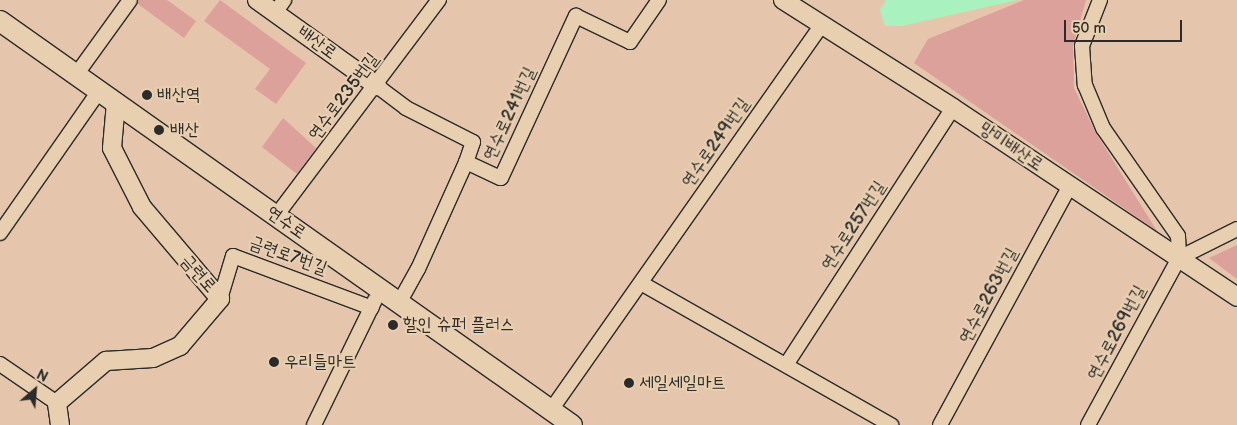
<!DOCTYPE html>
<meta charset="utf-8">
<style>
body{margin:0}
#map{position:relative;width:1237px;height:425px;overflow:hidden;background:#e5c6ac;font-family:"Balsamiq Sans","Poor Story",sans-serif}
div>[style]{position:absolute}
.green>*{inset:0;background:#a9f2c0}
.building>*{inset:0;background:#dba19a}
.roads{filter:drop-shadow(1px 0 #2b2b2b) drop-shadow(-1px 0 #2b2b2b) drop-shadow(0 1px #2b2b2b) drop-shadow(0 -1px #2b2b2b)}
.minor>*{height:14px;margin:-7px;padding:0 7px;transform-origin:7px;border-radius:7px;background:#e8cfb0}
.tertiary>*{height:18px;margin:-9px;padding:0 9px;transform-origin:9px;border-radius:9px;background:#e8cfb0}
.secondary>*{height:20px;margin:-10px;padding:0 10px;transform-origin:10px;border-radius:10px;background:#e8cfb0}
.dots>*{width:14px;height:14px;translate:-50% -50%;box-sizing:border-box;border:2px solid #e8cfb0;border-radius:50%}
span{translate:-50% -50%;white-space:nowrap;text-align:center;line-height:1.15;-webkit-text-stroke:4px #e8cfb0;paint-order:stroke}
.street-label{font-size:18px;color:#2b2b2b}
.poi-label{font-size:18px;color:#2b2b2b}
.left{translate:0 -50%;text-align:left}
.north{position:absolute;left:10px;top:365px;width:50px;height:50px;-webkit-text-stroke:4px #e8cfb0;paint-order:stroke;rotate:27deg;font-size:14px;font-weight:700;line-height:20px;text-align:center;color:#2b2b2b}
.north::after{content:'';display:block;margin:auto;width:18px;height:22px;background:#2b2b2b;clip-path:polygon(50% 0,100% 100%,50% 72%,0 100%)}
.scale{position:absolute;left:1064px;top:20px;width:118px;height:22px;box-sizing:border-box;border:2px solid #2b2b2b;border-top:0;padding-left:6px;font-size:15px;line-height:18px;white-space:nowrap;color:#2b2b2b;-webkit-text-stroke:4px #e8cfb0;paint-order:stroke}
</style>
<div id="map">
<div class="green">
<div style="clip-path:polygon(886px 0,1018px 0,902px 26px,885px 26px,880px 10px)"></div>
</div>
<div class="building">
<div style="clip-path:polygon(139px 0,167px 0,196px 21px,184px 38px,138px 4px)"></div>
<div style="clip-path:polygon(220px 0,306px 63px,276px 104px,255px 89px,270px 69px,204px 21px)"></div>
<div style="clip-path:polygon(1024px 0,1086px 0,1073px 46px,1074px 88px,1096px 133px,1157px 231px,914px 63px,928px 39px)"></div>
<div style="clip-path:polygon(283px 118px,316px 148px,297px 174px,262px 147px)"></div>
<div style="clip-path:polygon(1237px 245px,1237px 279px,1209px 258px)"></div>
</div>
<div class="roads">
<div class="minor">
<div style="left:1100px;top:0;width:49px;rotate:111.4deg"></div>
<div style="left:1082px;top:46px;width:39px;rotate:86deg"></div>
<div style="left:1085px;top:85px;width:47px;rotate:67.3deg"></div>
<div style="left:1103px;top:128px;width:131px;rotate:55.2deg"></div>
<div style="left:1178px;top:236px;width:22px;rotate:87deg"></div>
<div style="left:275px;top:13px;width:16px;rotate:-55deg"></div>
<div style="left:76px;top:75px;width:92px;rotate:-54.2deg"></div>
<div style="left:377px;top:86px;width:36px;rotate:37deg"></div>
<div style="left:406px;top:108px;width:75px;rotate:26.9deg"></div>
<div style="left:473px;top:142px;width:21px;rotate:109deg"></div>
<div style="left:276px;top:216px;width:271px;rotate:-53deg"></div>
<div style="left:0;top:233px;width:173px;rotate:-55.1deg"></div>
<div style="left:641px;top:283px;width:288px;rotate:29.6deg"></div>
<div style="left:220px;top:299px;width:45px;rotate:-73.2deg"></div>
<div style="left:233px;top:256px;width:148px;rotate:20.5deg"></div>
<div style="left:399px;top:303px;width:39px;rotate:-61deg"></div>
<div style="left:418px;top:269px;width:117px;rotate:-65.8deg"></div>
<div style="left:466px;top:162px;width:38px;rotate:25deg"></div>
<div style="left:501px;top:178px;width:179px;rotate:-65.2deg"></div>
<div style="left:576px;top:16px;width:60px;rotate:25.7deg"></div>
<div style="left:630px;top:42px;width:51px;rotate:-55.4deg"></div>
<div style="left:0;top:364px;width:69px;rotate:34.4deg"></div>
<div style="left:786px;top:365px;width:306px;rotate:-57deg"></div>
<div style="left:551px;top:410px;width:471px;rotate:-54.9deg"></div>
<div style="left:314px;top:425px;width:139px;rotate:-64deg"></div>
<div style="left:940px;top:425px;width:272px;rotate:-61.5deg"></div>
<div style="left:1088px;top:425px;width:190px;rotate:-61.4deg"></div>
<div style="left:1179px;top:258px;width:65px;rotate:-26.6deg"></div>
</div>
<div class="tertiary">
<div style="left:257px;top:0;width:148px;rotate:35.6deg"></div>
<div style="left:783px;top:0;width:201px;rotate:32.4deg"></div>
<div style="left:953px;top:108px;width:341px;rotate:33.6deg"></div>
<div style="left:60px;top:425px;width:22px;rotate:-98deg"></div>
<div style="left:57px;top:403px;width:65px;rotate:-40.6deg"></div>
<div style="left:106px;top:361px;width:47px;rotate:-3.7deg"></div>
<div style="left:153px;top:358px;width:30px;rotate:-24deg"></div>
<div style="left:180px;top:346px;width:62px;rotate:-49.6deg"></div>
<div style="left:220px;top:299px;width:121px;rotate:-130.3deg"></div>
<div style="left:142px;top:207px;width:66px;rotate:-117deg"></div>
<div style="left:112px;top:148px;width:46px;rotate:-85deg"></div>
</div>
<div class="secondary">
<div style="left:0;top:21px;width:700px;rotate:35.23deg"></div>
</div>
</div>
<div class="dots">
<div style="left:147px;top:95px;background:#2b2b2b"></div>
<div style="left:159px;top:130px;background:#2b2b2b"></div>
<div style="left:393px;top:325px;background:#2b2b2b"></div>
<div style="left:274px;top:362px;background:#2b2b2b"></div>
<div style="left:629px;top:383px;background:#2b2b2b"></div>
</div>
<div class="street-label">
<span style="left:317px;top:43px;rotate:36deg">배산로</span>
<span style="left:344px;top:97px;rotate:-53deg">연수로235번길</span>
<span style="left:510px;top:114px;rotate:-65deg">연수로241번길</span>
<span style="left:716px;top:143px;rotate:-55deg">연수로249번길</span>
<span style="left:1011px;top:147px;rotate:34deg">망미배산로</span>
<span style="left:286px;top:223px;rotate:35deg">연수로</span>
<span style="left:854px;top:226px;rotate:-57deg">연수로257번길</span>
<span style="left:288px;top:256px;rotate:20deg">금련로7번길</span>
<span style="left:198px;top:274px;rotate:49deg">금련로</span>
<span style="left:989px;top:296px;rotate:-62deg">연수로263번길</span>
<span style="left:1117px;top:333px;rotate:-62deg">연수로269번길</span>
</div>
<div class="poi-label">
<span class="left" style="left:157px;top:95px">배산역</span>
<span class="left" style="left:170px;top:130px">배산</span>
<span class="left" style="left:403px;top:325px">할인 슈퍼 플러스</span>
<span class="left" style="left:284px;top:362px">우리들마트</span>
<span class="left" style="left:639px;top:383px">세일세일마트</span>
</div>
<div class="north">N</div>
<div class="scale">50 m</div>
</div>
